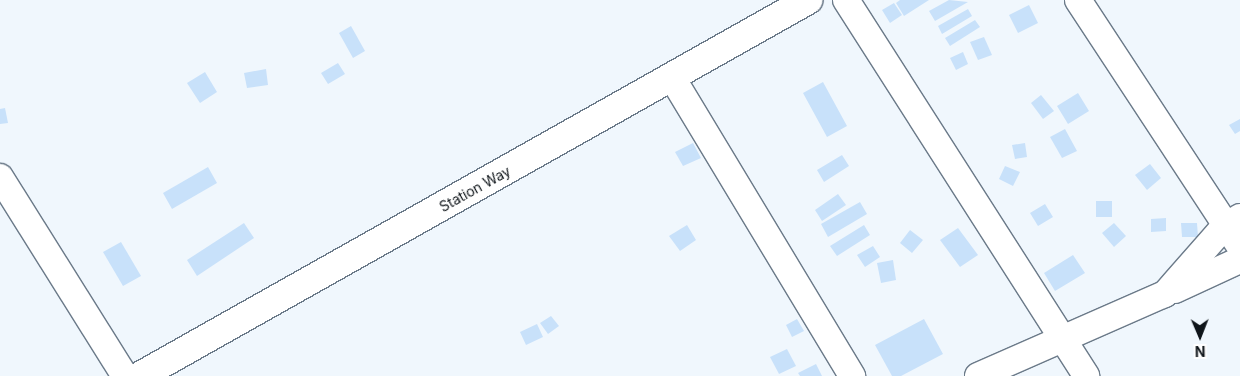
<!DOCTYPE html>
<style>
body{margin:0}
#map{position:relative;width:1240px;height:376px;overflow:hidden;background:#f0f7fd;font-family:Inter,sans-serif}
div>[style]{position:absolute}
.building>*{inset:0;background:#c8e1fa}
.roads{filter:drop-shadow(1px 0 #6b7a89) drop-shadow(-1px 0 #6b7a89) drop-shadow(0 1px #6b7a89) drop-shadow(0 -1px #6b7a89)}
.street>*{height:26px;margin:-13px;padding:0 13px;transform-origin:13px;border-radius:13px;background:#fff}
.secondary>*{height:28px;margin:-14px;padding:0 14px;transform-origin:14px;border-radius:14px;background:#fff}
span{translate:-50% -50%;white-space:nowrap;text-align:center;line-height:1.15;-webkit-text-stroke:4.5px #fff;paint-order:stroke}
.street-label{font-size:14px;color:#0f151a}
.north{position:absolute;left:1175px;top:311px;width:50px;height:50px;-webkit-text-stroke:4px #fff;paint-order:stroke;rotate:179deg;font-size:14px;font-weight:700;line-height:20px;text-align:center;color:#0f151a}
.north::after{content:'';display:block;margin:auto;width:18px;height:22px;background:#0f151a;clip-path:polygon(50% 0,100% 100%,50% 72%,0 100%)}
</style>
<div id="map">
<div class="building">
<div style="clip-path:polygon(900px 0,929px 0,904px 16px,896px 3px)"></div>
<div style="clip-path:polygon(949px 0,968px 2px,935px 21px,929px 11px)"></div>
<div style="clip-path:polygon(894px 3px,902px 15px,890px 23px,882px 10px)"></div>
<div style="clip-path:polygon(1029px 5px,1038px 23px,1018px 33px,1009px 15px)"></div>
<div style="clip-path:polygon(968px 9px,972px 16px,942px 34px,938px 26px)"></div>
<div style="clip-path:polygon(975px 20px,980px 27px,950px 46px,945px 38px)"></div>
<div style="clip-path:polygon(351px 26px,365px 51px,353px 58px,339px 33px)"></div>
<div style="clip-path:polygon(984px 37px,992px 55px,978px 60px,970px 42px)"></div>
<div style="clip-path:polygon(963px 52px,968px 64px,956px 70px,950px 58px)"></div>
<div style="clip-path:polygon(338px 63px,345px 74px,328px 84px,321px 73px)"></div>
<div style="clip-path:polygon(266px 69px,268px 85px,247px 88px,244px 73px)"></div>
<div style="clip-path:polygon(205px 72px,217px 92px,200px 103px,187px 83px)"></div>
<div style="clip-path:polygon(823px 82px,847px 126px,827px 137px,803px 93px)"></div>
<div style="clip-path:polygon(1078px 93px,1089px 111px,1068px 124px,1057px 106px)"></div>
<div style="clip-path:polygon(1041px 95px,1054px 111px,1043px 119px,1031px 103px)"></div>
<div style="clip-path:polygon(5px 108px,8px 123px,0 124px,0 109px)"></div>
<div style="clip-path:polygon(1240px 119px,1240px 131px,1235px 134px,1229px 125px)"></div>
<div style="clip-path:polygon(1065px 129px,1077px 151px,1062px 158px,1050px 137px)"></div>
<div style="clip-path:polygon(693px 143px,701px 158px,683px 166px,675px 152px)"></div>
<div style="clip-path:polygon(1025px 143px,1027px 157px,1015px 159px,1012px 145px)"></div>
<div style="clip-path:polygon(842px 155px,849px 166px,824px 182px,817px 170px)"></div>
<div style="clip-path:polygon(1150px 164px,1161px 178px,1147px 190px,1135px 175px)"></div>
<div style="clip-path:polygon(1005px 166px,1020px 172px,1013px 186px,999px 179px)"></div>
<div style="clip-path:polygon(208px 167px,217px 183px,172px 209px,163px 193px)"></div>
<div style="clip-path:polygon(838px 194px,846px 205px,822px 221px,815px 210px)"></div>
<div style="clip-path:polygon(1096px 201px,1112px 201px,1112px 217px,1096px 217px)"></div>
<div style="clip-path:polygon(860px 202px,867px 214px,828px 237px,821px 224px)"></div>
<div style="clip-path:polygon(1045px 204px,1053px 217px,1038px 226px,1030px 213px)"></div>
<div style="clip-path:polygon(1166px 218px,1166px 231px,1151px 232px,1151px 219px)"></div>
<div style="clip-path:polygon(244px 223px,254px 238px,197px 276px,187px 260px)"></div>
<div style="clip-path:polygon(1114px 223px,1126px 236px,1114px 247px,1102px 233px)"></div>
<div style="clip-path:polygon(1181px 223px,1197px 223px,1198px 237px,1182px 237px)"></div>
<div style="clip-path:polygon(687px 225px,696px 240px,680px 251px,669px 236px)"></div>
<div style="clip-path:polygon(864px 225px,870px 235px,837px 256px,830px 246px)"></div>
<div style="clip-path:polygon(958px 228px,978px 255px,960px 267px,940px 240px)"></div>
<div style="clip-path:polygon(910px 230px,923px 240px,912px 253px,900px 243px)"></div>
<div style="clip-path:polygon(121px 242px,141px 276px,123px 286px,103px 252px)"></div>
<div style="clip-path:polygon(873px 246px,880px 257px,865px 267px,857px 255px)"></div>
<div style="clip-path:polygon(1073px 255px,1085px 273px,1055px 291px,1044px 273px)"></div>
<div style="clip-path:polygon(893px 260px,896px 280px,881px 283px,877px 263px)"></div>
<div style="clip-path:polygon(551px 316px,559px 326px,548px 334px,540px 323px)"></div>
<div style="clip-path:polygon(797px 319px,804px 331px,792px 337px,786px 325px)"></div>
<div style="clip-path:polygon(924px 319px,943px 354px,901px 376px,892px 376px,875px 345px)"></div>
<div style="clip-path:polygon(537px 324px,543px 337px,526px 345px,520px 332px)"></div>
<div style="clip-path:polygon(787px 349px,796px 366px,779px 374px,770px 357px)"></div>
<div style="clip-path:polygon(816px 364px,822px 376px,800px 376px,798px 373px)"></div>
</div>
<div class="roads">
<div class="street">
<div style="left:846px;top:0;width:446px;rotate:57.4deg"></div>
<div style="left:1078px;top:0;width:295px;rotate:56.7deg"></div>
<div style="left:673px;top:79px;width:347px;rotate:58.9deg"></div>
<div style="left:0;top:177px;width:235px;rotate:57.9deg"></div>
<div style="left:1175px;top:290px;width:72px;rotate:-24.8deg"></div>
<div style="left:978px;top:376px;width:204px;rotate:-23.7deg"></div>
<div style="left:1165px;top:294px;width:88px;rotate:-48.7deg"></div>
<div style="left:1223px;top:228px;width:20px;rotate:-33deg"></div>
</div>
<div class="secondary">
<div style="left:140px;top:376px;width:767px;rotate:-29.37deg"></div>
</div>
</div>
<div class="street-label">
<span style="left:475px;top:189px;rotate:-29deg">Station Way</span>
</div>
<div class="north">N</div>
</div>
